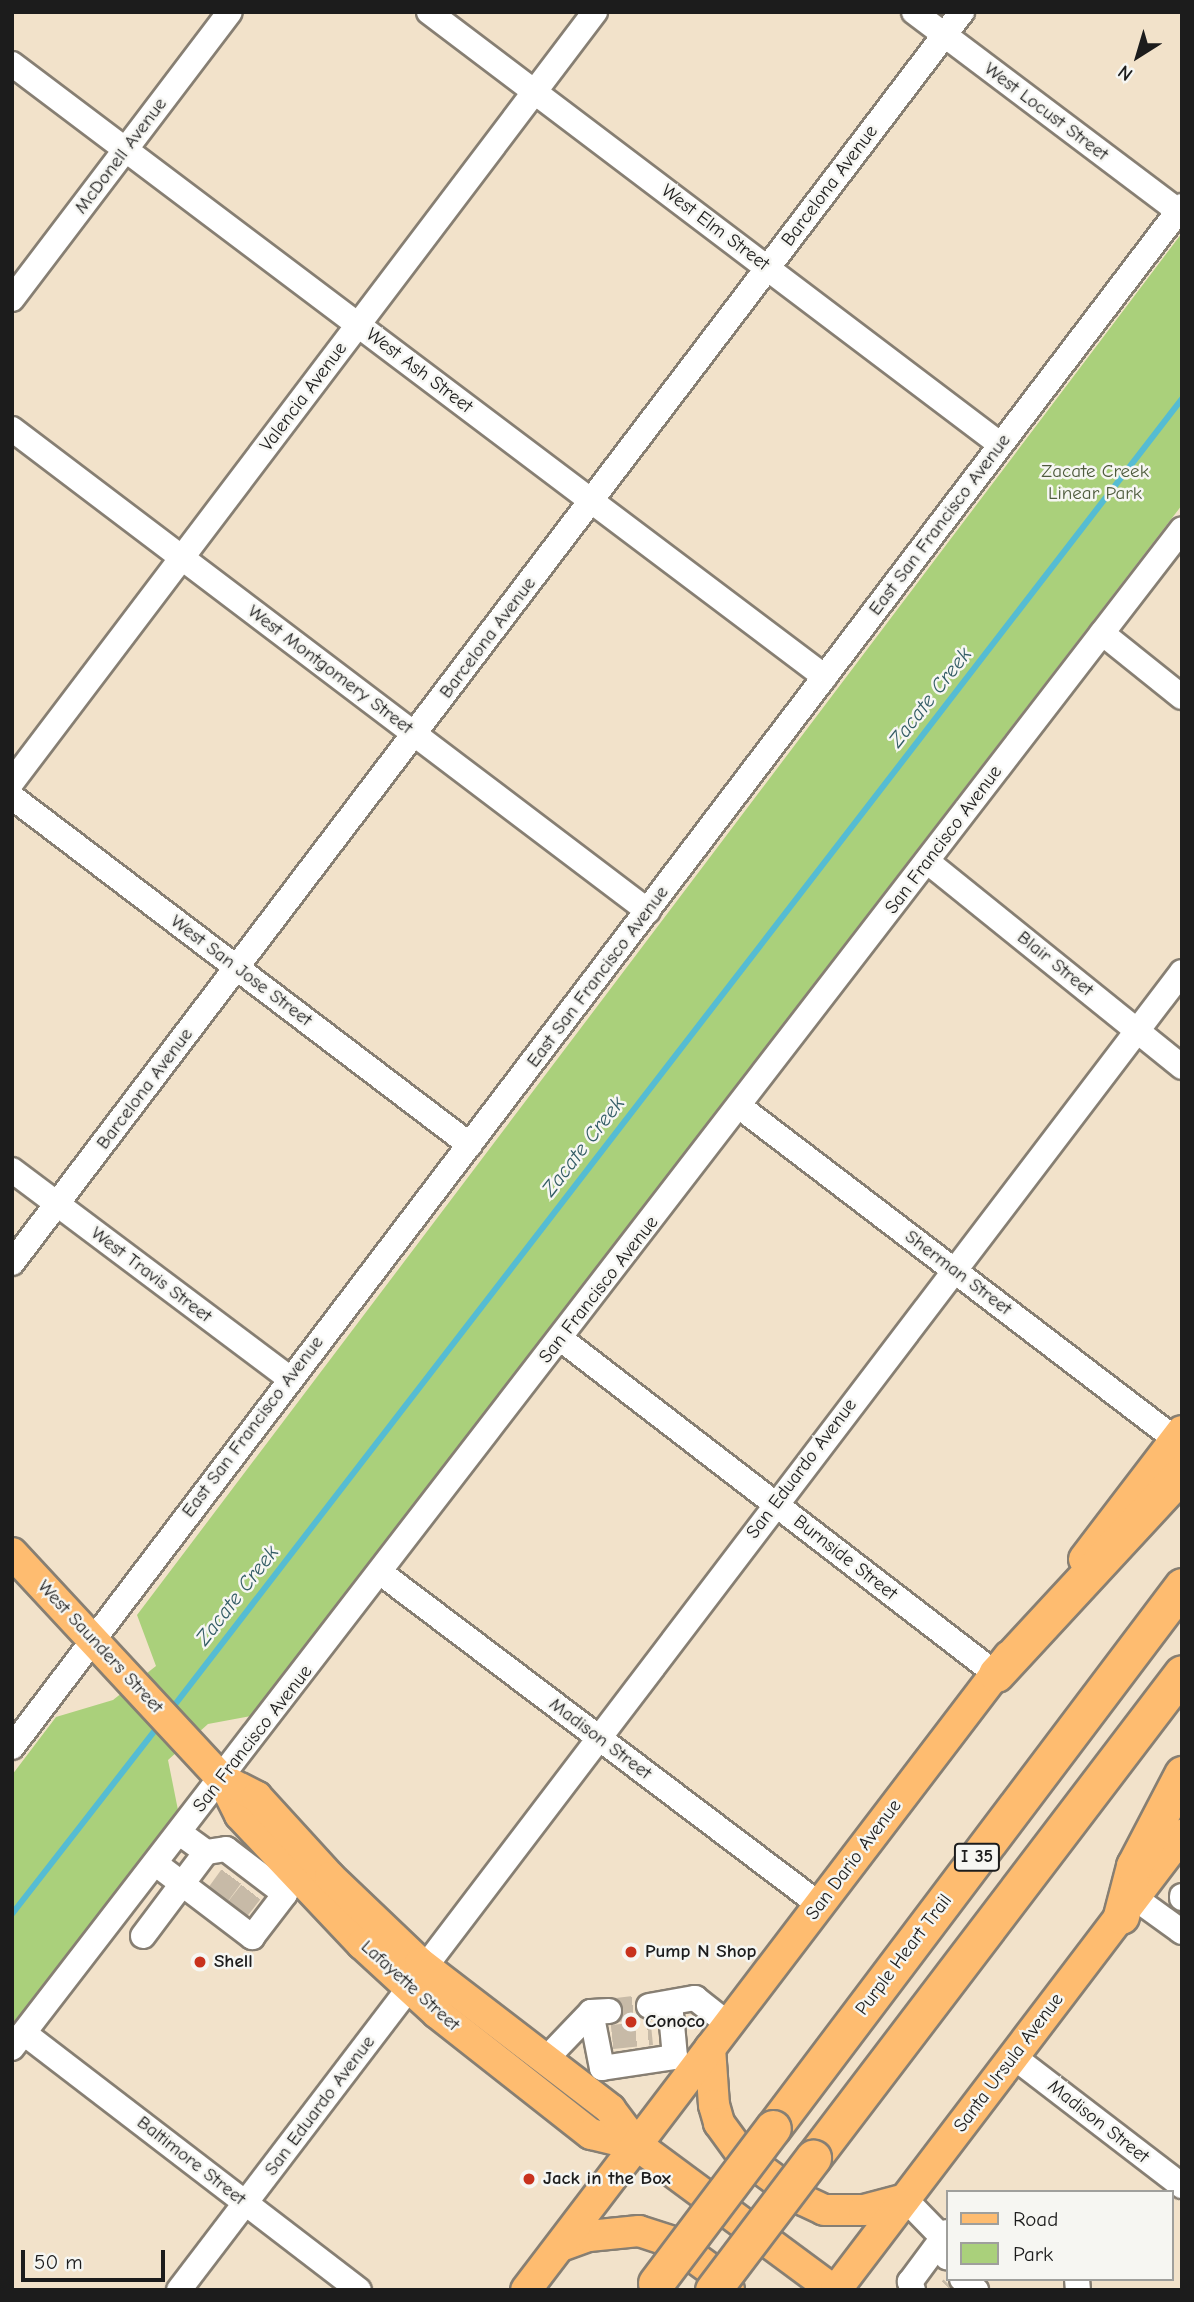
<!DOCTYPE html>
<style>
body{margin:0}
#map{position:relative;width:1194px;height:2302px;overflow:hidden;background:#f2e2ca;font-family:"Comic Neue",sans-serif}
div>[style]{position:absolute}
.green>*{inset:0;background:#aad07b}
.stream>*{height:6px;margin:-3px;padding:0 3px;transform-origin:3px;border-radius:3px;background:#55bcd3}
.minor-tunnel>*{height:24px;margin-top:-12px;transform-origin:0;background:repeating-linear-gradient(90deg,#c7baa7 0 24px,transparent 0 36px)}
.roads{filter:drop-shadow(2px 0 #877f73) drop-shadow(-2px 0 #877f73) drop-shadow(0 2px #877f73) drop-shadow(0 -2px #877f73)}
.minor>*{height:24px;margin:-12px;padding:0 12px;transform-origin:12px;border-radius:12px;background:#fff}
.major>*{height:30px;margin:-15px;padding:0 15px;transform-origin:15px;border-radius:15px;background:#febc70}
.highway>*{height:35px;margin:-17.5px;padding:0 17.5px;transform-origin:17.5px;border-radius:17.5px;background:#febc70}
.bridges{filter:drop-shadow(2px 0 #877f73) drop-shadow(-2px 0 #877f73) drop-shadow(0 2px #877f73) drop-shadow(0 -2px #877f73)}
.highway-bridge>*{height:35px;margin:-17.5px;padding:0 17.5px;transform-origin:17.5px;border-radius:17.5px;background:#febc70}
.dots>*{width:19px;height:19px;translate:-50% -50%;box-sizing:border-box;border:4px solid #f6f6f2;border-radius:50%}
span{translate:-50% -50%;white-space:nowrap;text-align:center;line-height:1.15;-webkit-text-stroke:5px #f6f6f2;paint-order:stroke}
.shield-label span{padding:2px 5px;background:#f6f6f2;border:2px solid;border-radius:5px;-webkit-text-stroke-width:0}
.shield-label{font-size:18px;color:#1c1c1c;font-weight:700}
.street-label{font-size:19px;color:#1c1c1c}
.park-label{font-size:19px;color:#4e5b3d}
.poi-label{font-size:19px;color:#1c1c1c;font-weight:700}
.left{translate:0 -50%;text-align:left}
.water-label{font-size:21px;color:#335c65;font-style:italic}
.frame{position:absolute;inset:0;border:14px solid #1c1c1c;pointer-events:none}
.legend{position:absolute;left:946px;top:2190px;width:228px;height:91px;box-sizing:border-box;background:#f6f6f2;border:2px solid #9f9f9c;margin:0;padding:9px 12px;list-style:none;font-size:21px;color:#1c1c1c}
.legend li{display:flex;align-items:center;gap:14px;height:35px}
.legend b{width:35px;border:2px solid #9f9f9c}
.north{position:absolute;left:1103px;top:21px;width:70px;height:70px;-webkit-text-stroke:5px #f6f6f2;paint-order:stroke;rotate:217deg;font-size:19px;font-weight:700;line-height:28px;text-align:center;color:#1c1c1c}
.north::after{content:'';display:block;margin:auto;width:24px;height:32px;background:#1c1c1c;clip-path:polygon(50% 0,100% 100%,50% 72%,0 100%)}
.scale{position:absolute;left:21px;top:2250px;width:144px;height:32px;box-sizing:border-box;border:4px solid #1c1c1c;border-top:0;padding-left:9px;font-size:21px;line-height:24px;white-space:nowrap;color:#1c1c1c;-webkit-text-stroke:5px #f6f6f2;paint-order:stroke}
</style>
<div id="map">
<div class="green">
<div style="clip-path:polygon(1182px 233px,1182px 505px,251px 1716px,208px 1724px,168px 1760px,179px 1815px,12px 2033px,12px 1775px,56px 1717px,113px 1700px,156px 1666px,137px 1615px)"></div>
</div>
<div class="stream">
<div style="left:170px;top:1711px;width:1657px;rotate:-52.36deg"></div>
<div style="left:12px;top:1914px;width:239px;rotate:-52.1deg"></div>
</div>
<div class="minor-tunnel">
<div style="left:217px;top:1896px;width:32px;rotate:-54deg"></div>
<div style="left:236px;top:1911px;width:33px;rotate:-52deg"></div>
<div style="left:609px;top:2011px;width:40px;rotate:-7.1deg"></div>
<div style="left:612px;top:2037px;width:40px;rotate:-5.7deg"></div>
<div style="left:950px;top:2290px;width:3px;rotate:-45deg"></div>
</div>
<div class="roads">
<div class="minor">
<div style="left:429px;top:12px;width:717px;rotate:37.13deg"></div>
<div style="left:914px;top:12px;width:331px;rotate:37deg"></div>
<div style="left:12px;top:64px;width:1018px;rotate:37.02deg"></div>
<div style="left:12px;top:299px;width:360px;rotate:-52.8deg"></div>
<div style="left:12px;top:429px;width:798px;rotate:37.16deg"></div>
<div style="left:1102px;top:633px;width:102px;rotate:38.7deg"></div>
<div style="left:12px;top:782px;width:966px;rotate:-52.87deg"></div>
<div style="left:12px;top:797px;width:575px;rotate:37.23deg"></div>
<div style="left:928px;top:862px;width:326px;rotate:38.9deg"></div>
<div style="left:740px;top:1107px;width:547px;rotate:37.35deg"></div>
<div style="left:12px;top:1170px;width:348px;rotate:36.9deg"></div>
<div style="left:12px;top:1263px;width:1571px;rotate:-52.79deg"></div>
<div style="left:561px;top:1339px;width:549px;rotate:37.6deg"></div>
<div style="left:381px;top:1573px;width:550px;rotate:37.1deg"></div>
<div style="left:12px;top:1747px;width:1935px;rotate:-52.79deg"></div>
<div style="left:156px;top:1864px;width:121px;rotate:37.2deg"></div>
<div style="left:252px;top:1937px;width:54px;rotate:-52.5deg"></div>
<div style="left:285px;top:1894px;width:74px;rotate:-142.7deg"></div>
<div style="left:226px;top:1849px;width:20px;rotate:171deg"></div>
<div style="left:206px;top:1852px;width:32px;rotate:-144deg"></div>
<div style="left:1182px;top:1896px;width:2px;rotate:90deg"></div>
<div style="left:1135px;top:1898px;width:58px;rotate:35.9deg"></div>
<div style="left:143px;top:1936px;width:105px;rotate:-53.1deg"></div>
<div style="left:425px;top:1967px;width:1250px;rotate:-52.74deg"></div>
<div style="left:649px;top:2006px;width:47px;rotate:-9.9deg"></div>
<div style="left:695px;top:1998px;width:42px;rotate:38.2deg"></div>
<div style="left:609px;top:2011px;width:18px;rotate:177deg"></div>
<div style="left:591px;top:2012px;width:57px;rotate:78.9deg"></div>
<div style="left:602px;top:2068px;width:74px;rotate:-8.6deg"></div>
<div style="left:675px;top:2057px;width:54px;rotate:-95.3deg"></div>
<div style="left:24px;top:2033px;width:422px;rotate:37.5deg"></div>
<div style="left:12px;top:2048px;width:1917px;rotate:-52.39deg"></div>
<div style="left:1014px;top:2057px;width:212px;rotate:37.5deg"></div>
<div style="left:545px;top:2060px;width:66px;rotate:-46.2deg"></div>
<div style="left:905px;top:2199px;width:53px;rotate:45.8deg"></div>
<div style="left:942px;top:2237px;width:21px;rotate:76deg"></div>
<div style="left:962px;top:2279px;width:18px;rotate:38deg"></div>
<div style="left:1077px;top:2279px;width:11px;rotate:85deg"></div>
<div style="left:179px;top:2290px;width:380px;rotate:-52.7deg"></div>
<div style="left:913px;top:2290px;width:9px;rotate:-111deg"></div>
<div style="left:910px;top:2282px;width:62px;rotate:-53.5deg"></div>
</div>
<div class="major">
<div style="left:12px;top:1553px;width:309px;rotate:47.1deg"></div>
<div style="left:222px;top:1779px;width:40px;rotate:63.4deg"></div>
<div style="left:240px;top:1815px;width:178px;rotate:46.6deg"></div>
<div style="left:362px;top:1944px;width:102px;rotate:42.6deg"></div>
<div style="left:437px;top:2013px;width:196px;rotate:38.2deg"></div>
<div style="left:591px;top:2134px;width:47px;rotate:13.4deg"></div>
<div style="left:1084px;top:1559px;width:161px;rotate:-52.6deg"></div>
<div style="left:222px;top:1779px;width:39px;rotate:27deg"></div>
<div style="left:257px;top:1797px;width:108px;rotate:47.6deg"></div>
<div style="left:330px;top:1877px;width:124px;rotate:43.7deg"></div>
<div style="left:420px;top:1963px;width:240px;rotate:37.5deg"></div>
<div style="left:610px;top:2109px;width:45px;rotate:53.1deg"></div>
<div style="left:637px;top:2145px;width:244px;rotate:36.5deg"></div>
<div style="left:710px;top:2048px;width:57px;rotate:86deg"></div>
<div style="left:714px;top:2105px;width:19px;rotate:74deg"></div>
<div style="left:719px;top:2123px;width:41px;rotate:54deg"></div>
<div style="left:743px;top:2156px;width:74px;rotate:36.3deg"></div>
<div style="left:803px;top:2200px;width:23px;rotate:25deg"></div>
<div style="left:824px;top:2210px;width:40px"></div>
<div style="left:864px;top:2210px;width:42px;rotate:-15deg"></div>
<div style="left:561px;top:2246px;width:30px;rotate:-20deg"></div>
<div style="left:589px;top:2236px;width:50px;rotate:-5.7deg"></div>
<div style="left:639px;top:2231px;width:36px;rotate:18deg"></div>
<div style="left:673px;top:2242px;width:54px;rotate:36deg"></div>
<div style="left:717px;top:2274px;width:20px;rotate:53deg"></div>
<div style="left:526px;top:2290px;width:797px;rotate:-52.7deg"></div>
<div style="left:836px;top:2290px;width:572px;rotate:-52.75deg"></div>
</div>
<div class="highway">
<div style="left:996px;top:1674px;width:274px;rotate:-47.2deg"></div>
<div style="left:1121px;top:1916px;width:52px;rotate:-75.4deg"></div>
<div style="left:1134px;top:1866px;width:104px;rotate:-62.4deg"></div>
<div style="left:773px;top:2128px;width:679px;rotate:-52.96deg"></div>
<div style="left:813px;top:2158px;width:609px;rotate:-52.74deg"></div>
</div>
</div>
<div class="bridges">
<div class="highway-bridge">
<div style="left:656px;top:2283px;width:194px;rotate:-53deg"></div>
<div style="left:713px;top:2290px;width:166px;rotate:-52.9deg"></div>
</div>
</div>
<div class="dots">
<div style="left:631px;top:1952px;background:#c8321e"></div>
<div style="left:200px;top:1962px;background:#c8321e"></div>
<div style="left:631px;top:2022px;background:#c8321e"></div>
<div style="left:529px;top:2179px;background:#c8321e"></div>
</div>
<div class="shield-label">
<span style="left:977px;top:1857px">I 35</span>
</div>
<div class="street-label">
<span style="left:1046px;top:112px;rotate:37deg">West Locust Street</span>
<span style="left:121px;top:156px;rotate:-53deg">McDonell Avenue</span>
<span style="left:830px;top:186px;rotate:-53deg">Barcelona Avenue</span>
<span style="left:715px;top:228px;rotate:37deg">West Elm Street</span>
<span style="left:419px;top:371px;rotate:37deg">West Ash Street</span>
<span style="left:304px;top:397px;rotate:-53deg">Valencia Avenue</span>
<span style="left:940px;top:525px;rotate:-53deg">East San Francisco Avenue</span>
<span style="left:488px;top:638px;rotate:-53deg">Barcelona Avenue</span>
<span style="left:330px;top:670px;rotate:37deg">West Montgomery Street</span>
<span style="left:944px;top:840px;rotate:-53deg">San Francisco Avenue</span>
<span style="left:1055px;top:964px;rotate:39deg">Blair Street</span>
<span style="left:241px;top:971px;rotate:37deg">West San Jose Street</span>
<span style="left:598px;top:977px;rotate:-53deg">East San Francisco Avenue</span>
<span style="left:145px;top:1089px;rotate:-53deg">Barcelona Avenue</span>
<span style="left:958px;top:1273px;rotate:37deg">Sherman Street</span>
<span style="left:151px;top:1275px;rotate:37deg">West Travis Street</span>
<span style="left:599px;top:1290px;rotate:-52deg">San Francisco Avenue</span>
<span style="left:253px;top:1427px;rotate:-53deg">East San Francisco Avenue</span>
<span style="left:802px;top:1469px;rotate:-53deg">San Eduardo Avenue</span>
<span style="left:845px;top:1558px;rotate:38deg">Burnside Street</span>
<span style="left:100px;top:1647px;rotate:47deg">West Saunders Street</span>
<span style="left:253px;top:1739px;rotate:-52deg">San Francisco Avenue</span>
<span style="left:600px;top:1739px;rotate:37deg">Madison Street</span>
<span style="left:854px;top:1860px;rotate:-53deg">San Dario Avenue</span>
<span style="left:904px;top:1955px;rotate:-53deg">Purple Heart Trail</span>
<span style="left:410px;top:1986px;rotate:42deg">Lafayette Street</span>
<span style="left:1009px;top:2063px;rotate:-53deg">Santa Ursula Avenue</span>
<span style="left:320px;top:2106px;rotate:-53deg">San Eduardo Avenue</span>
<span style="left:1098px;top:2122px;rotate:38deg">Madison Street</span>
<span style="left:191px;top:2161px;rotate:38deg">Baltimore Street</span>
</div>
<div class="park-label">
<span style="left:1095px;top:483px">Zacate Creek<br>Linear Park</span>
</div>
<div class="poi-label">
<span class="left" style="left:645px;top:1952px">Pump N Shop</span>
<span class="left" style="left:214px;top:1962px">Shell</span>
<span class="left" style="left:645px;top:2022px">Conoco</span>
<span class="left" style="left:543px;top:2179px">Jack in the Box</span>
</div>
<div class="water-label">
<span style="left:930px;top:697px;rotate:-52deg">Zacate Creek</span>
<span style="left:583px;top:1146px;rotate:-52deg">Zacate Creek</span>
<span style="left:237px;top:1595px;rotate:-52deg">Zacate Creek</span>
</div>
<div class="frame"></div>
<ul class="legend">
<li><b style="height:9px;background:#febc70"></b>Road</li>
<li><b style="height:19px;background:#aad07b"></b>Park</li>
</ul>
<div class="north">N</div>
<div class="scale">50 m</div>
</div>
